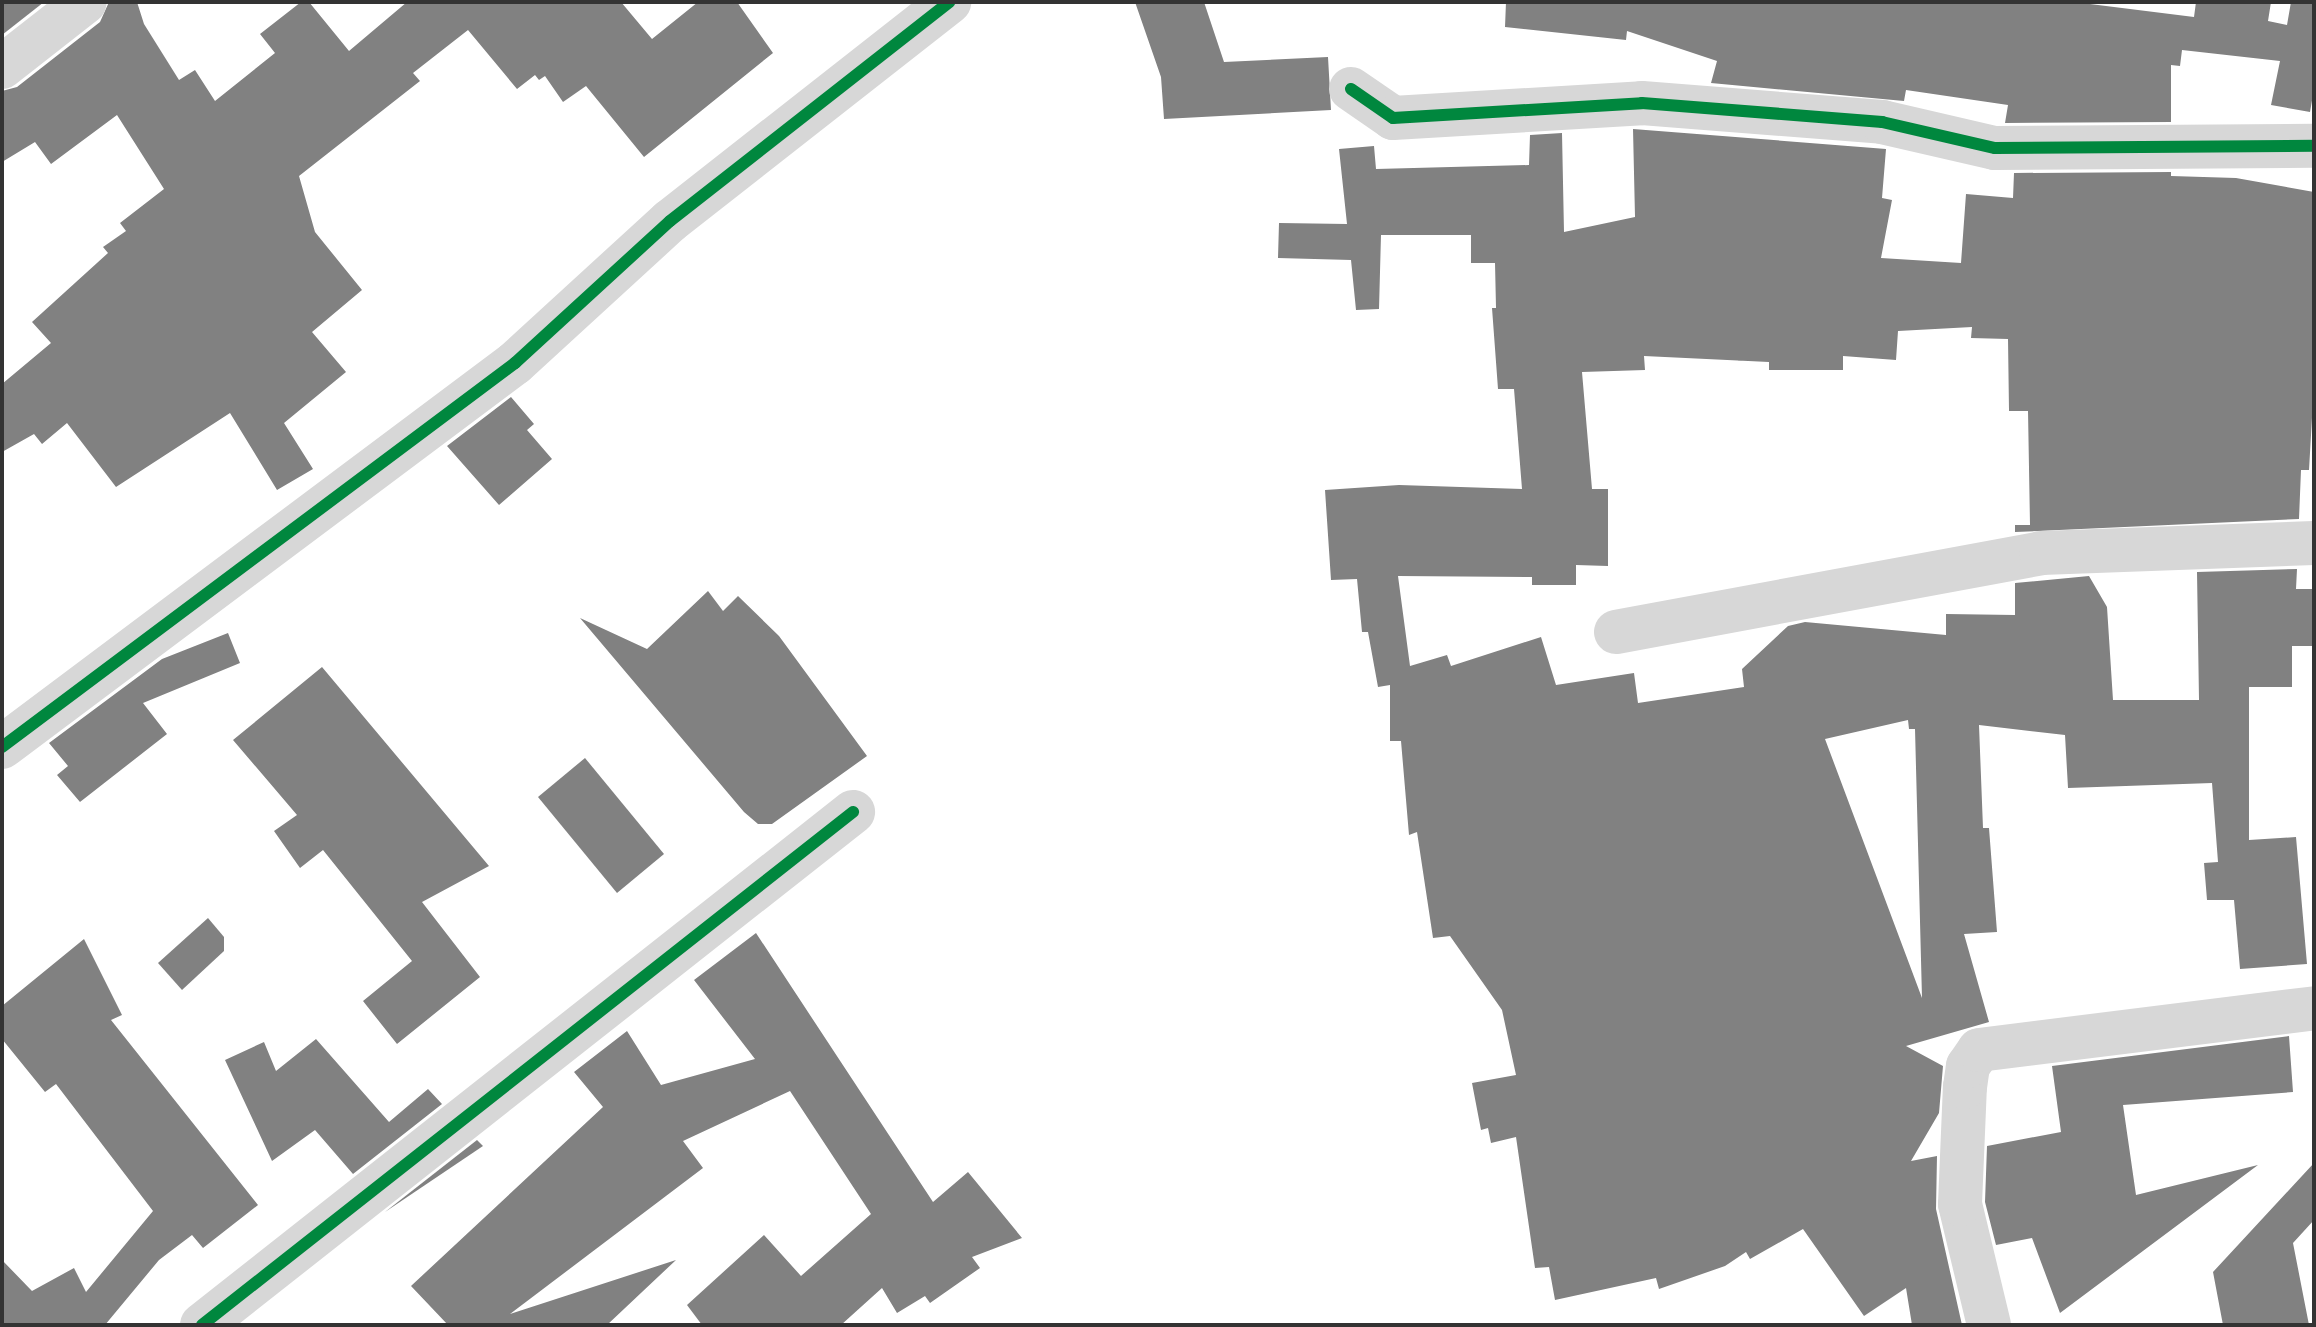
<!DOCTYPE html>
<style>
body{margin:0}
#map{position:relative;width:2316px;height:1327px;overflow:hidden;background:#fff;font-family:Ubuntu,sans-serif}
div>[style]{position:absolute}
.building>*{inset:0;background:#818181}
.minor>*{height:44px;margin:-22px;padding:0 22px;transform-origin:22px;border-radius:22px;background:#d7d7d7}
.cycleway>*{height:12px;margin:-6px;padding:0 6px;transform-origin:6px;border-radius:6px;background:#00873e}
span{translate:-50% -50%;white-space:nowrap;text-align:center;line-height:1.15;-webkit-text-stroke:8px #fff;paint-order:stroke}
.frame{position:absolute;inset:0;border:4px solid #333;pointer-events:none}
</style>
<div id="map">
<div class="building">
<div style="clip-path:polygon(2px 2px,44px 2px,2px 35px)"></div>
<div style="clip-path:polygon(109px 2px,137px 2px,144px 24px,179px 80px,195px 70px,215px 101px,275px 53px,260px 34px,301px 2px,309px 2px,349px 51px,407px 2px,621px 2px,652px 39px,698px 2px,737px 2px,773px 53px,644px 157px,586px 86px,563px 102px,545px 76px,539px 80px,535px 75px,517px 89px,468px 30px,413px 73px,420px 81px,299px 176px,315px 232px,362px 290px,312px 332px,346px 372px,284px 423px,313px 469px,277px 490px,230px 413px,116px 487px,67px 423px,42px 444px,34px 434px,2px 452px,2px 384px,51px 343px,32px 322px,108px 253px,103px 247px,126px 231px,120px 223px,164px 189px,117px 115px,51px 164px,35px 142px,2px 162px,2px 91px,17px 87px,100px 22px)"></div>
<div style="clip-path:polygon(1135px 2px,1204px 2px,1224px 62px,1328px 57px,1331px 110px,1164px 119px,1161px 77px)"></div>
<div style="clip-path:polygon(1506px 2px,2074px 2px,2194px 17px,2196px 2px,2271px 2px,2268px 21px,2287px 25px,2291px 2px,2314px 2px,2314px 89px,2310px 112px,2271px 105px,2280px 61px,2182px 50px,2180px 66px,2171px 65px,2171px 122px,2005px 123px,2008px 105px,1906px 90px,1904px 101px,1711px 83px,1717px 61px,1627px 31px,1626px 40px,1505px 27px)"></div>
<div style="clip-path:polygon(evenodd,1633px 129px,1886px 149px,1882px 198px,1892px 200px,1881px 258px,1961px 263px,1966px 194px,2013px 198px,2014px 173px,2171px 172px,2171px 176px,2236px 178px,2314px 192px,2314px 383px,2309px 470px,2301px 470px,2299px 519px,2015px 532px,2015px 525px,2030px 525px,2028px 411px,2009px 411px,2008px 339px,1971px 338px,1972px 327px,1898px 331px,1896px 360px,1843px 356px,1843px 370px,1769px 370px,1769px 362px,1644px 356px,1645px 370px,1582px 372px,1592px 489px,1608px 489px,1608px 566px,1576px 565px,1576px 585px,1532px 585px,1532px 577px,1398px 576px,1410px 666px,1447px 655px,1451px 666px,1541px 637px,1556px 685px,1634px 673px,1638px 703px,1744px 687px,1742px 669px,1788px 626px,1805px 622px,1946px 635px,1946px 614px,2015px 615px,2015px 583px,2089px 576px,2107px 607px,2113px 700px,2199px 700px,2197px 572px,2297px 569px,2296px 589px,2314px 589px,2314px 646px,2292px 646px,2292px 687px,2249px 687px,2249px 840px,2296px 837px,2307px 964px,2240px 969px,2234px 900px,2207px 900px,2204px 863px,2218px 862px,2212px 783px,2068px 788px,2065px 735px,1979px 725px,1983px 828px,1989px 828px,1997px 932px,1964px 934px,1989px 1022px,1906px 1046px,1943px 1066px,1939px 1113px,1911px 1161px,1937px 1156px,1936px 1209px,1962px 1325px,1912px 1325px,1906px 1288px,1864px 1316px,1803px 1229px,1750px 1259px,1746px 1252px,1725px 1266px,1659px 1289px,1656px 1278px,1555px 1300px,1549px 1267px,1535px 1268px,1516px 1137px,1491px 1143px,1488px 1128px,1481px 1130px,1472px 1083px,1516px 1075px,1502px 1010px,1450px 936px,1433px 938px,1417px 832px,1409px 835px,1401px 741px,1390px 741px,1390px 685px,1378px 687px,1368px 632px,1362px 632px,1357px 579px,1331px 580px,1325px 490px,1399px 485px,1522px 489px,1514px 389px,1498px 389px,1492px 308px,1496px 308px,1495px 263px,1471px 263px,1471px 235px,1381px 235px,1379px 309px,1356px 310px,1351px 260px,1278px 258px,1279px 223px,1347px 224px,1339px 149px,1374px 146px,1376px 169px,1529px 165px,1530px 135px,1562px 133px,1564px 232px,1635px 217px,1633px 129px,1908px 720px,1909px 729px,1915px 729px,1922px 998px,1825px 739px,1908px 720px)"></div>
<div style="clip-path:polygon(511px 397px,534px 424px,527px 430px,552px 459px,499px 505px,447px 446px)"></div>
<div style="clip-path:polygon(708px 591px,723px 611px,738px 596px,779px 636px,867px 756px,772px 824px,758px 824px,744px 812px,580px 618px,647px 649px)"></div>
<div style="clip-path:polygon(228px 633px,240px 663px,143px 703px,167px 734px,80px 802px,57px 775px,68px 766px,49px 743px,162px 659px)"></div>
<div style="clip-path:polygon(322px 667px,489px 866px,422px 902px,480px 977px,397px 1044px,363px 1001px,412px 961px,323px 850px,300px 868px,274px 831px,297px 815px,233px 740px)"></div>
<div style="clip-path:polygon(585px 758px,664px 854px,617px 893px,538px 797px)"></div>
<div style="clip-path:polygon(208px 918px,224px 937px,224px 951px,182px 990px,158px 963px)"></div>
<div style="clip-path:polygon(756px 933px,933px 1202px,968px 1172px,1022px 1238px,972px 1257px,980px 1268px,930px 1303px,925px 1296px,897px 1313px,882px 1288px,841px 1325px,702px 1325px,687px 1305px,764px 1235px,801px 1276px,871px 1214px,790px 1091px,683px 1141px,703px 1168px,510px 1314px,676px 1260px,607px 1325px,448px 1325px,411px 1286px,603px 1107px,574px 1072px,627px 1031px,661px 1085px,755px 1059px,694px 980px)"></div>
<div style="clip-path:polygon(84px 939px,122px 1015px,111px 1020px,258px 1205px,203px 1248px,192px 1235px,159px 1260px,105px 1325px,2px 1325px,2px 1260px,32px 1291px,74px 1268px,86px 1292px,153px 1211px,56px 1084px,45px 1092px,2px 1039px,2px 1006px)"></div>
<div style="clip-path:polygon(2289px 1036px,2293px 1092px,2123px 1105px,2136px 1195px,2258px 1165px,2060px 1313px,2032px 1238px,1996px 1245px,1985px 1202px,1987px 1146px,2061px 1132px,2052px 1066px)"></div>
<div style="clip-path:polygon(316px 1039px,389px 1122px,428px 1089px,442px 1104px,353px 1174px,315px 1130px,272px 1161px,225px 1060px,264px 1042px,276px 1071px)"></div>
<div style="clip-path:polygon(477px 1140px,483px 1146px,385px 1212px)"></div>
<div style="clip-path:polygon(2314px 1163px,2314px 1220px,2293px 1243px,2309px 1325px,2223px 1325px,2213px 1272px)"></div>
</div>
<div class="minor">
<div style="left:2px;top:67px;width:105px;rotate:-38.1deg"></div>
<div style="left:1351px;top:89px;width:51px;rotate:34.6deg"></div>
<div style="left:1393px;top:118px;width:249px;rotate:-3.4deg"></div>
<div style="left:1642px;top:103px;width:241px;rotate:4.5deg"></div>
<div style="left:1882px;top:122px;width:116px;rotate:13deg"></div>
<div style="left:1995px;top:148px;width:319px;rotate:-0.4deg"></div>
<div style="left:1616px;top:632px;width:432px;rotate:-10.5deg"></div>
<div style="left:2041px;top:553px;width:273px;rotate:-2.1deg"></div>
<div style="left:2px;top:747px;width:641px;rotate:-36.82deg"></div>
<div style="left:515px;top:363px;width:210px;rotate:-42.5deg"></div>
<div style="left:670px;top:221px;width:355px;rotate:-38.1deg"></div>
<div style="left:202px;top:1325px;width:829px;rotate:-38.24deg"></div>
<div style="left:1989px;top:1325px;width:124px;rotate:-103.5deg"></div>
<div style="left:1960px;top:1204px;width:117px;rotate:-87.6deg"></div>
<div style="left:1965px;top:1087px;width:21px;rotate:-82deg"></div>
<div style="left:1968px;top:1066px;width:19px;rotate:-55deg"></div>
<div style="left:1979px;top:1050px;width:338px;rotate:-7.1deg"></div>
</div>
<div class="cycleway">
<div style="left:1351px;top:89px;width:51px;rotate:34.6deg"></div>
<div style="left:1393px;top:118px;width:249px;rotate:-3.4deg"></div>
<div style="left:1642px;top:103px;width:241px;rotate:4.5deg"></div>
<div style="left:1882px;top:122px;width:116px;rotate:13deg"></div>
<div style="left:1995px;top:148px;width:319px;rotate:-0.4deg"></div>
<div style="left:2px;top:747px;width:641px;rotate:-36.82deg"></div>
<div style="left:515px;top:363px;width:210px;rotate:-42.5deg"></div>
<div style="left:670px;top:221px;width:355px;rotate:-38.1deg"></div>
<div style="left:202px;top:1325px;width:829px;rotate:-38.24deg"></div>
</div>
<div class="frame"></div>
</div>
